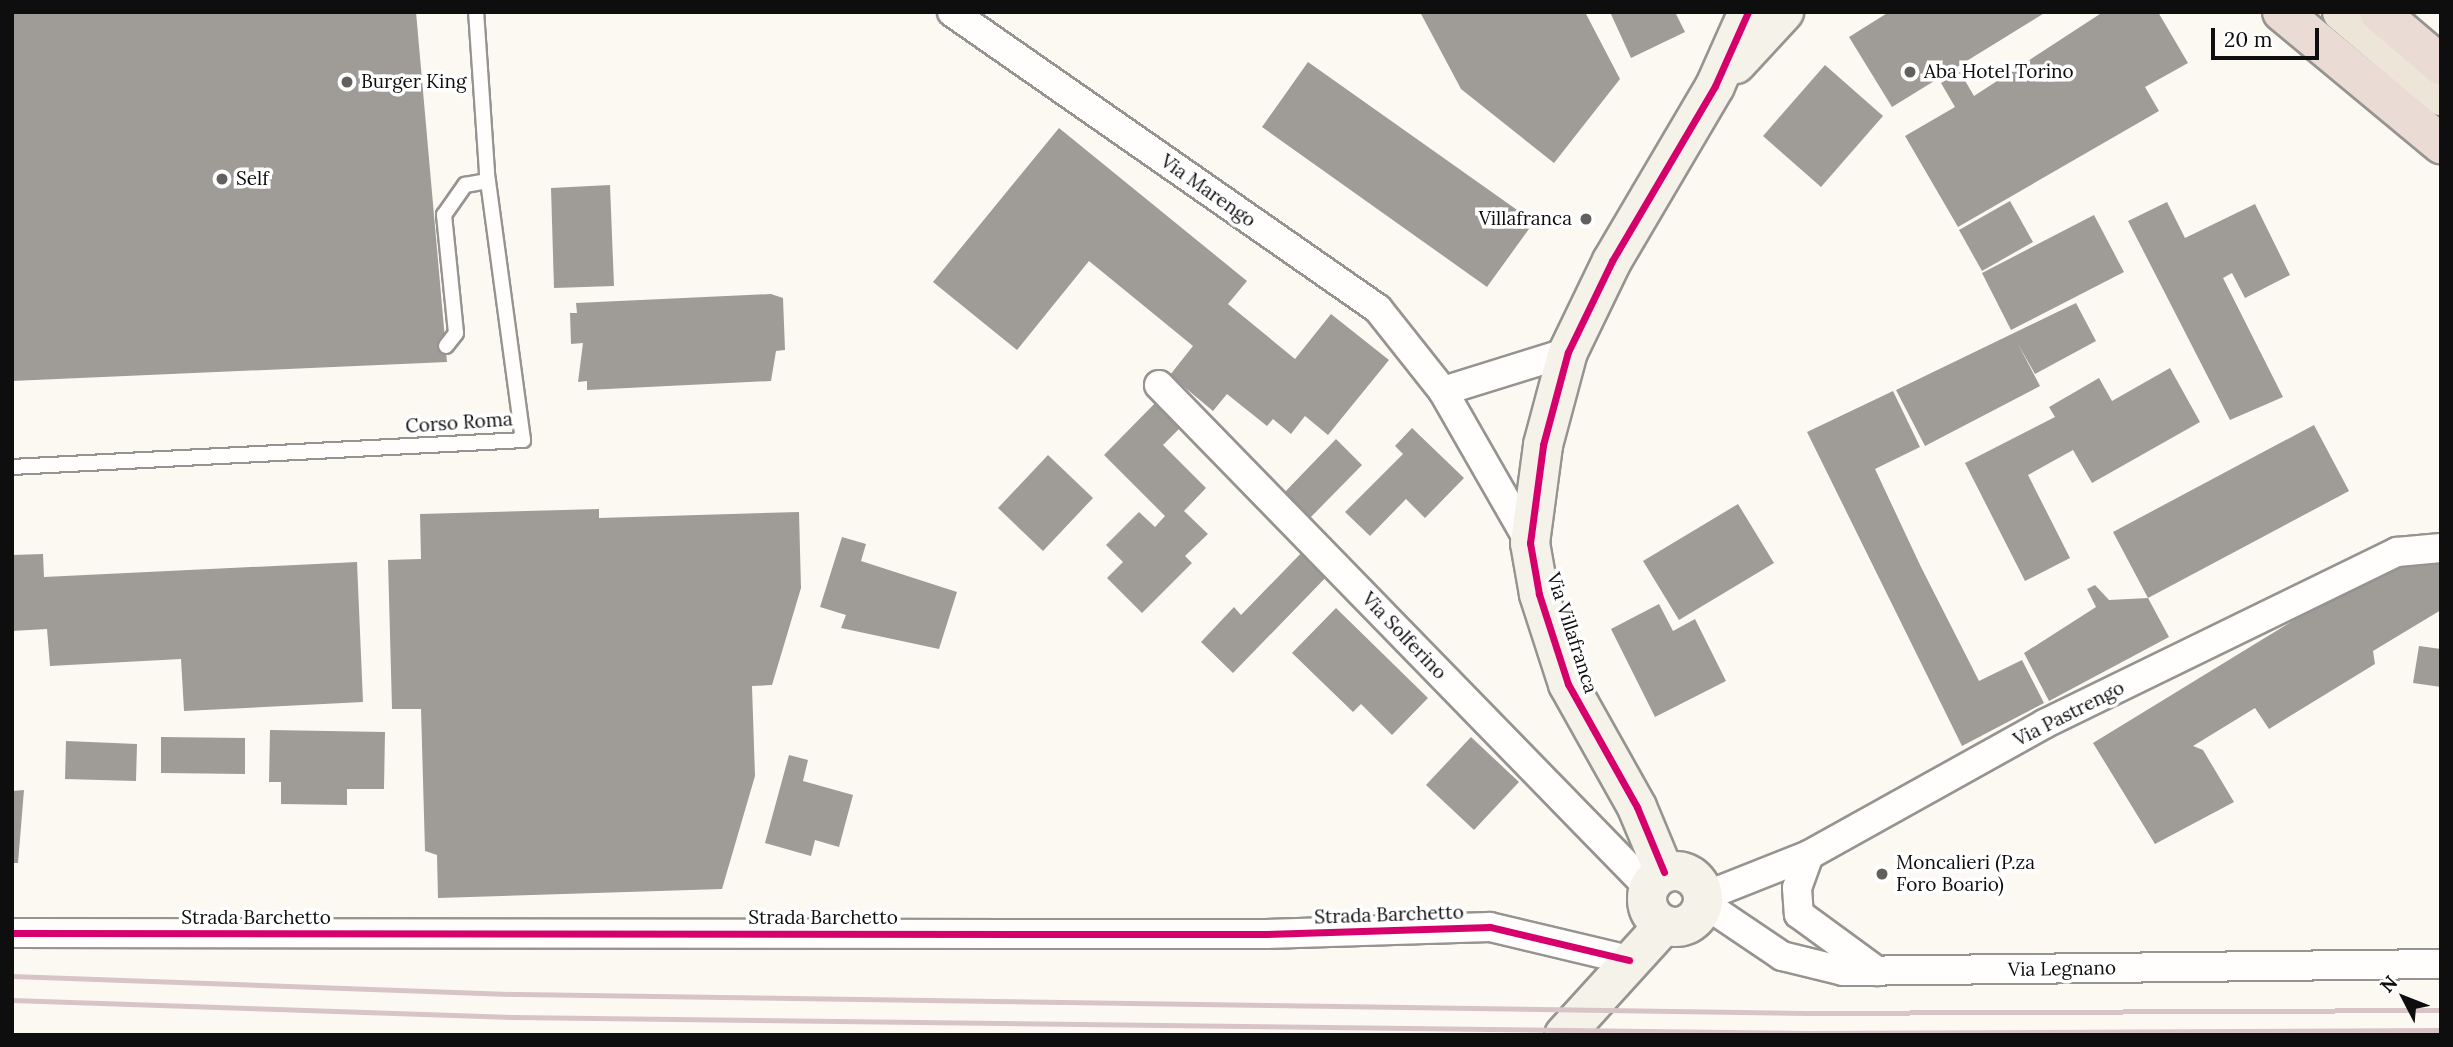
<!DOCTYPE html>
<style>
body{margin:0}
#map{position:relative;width:2453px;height:1047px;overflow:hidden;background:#fcf9f2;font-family:Lora,serif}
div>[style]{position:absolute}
.building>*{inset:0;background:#9f9c98}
.roads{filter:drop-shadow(2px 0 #959491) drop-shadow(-2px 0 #959491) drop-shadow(0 2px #959491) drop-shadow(0 -2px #959491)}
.lane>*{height:14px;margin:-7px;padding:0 7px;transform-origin:7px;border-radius:7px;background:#fffefd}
.street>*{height:28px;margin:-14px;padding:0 14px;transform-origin:14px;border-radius:14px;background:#fffefd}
.secondary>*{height:38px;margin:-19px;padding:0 19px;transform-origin:19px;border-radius:19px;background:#f5f2ea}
.secondary>.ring{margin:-19px;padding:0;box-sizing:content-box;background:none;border:38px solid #f5f2ea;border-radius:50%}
.primary>*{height:38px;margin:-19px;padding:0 19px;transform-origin:19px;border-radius:19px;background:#ede5d8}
.highway>*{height:38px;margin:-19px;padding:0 19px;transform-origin:19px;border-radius:19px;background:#eadcd4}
.rail>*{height:5px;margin:-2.5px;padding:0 2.5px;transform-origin:2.5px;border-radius:2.5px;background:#d8c4c7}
.cycleway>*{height:7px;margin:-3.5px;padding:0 3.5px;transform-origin:3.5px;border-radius:3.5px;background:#d6006c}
.dots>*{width:19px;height:19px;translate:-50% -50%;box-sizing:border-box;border:4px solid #fff;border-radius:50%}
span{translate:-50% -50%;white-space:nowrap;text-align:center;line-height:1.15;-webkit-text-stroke:7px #fff;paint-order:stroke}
.poi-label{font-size:19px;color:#0e0e0e}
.left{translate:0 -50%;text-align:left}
.right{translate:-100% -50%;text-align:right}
.street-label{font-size:19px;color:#0e0e0e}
.frame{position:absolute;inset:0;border:14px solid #0e0e0e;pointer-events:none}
.north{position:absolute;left:2369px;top:963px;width:70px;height:70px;-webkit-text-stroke:5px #fff;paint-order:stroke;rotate:312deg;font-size:19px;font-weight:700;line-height:28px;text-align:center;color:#0e0e0e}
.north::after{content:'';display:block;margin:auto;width:24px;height:32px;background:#0e0e0e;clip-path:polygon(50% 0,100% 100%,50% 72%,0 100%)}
.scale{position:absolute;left:2211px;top:28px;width:108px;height:32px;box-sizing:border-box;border:4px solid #0e0e0e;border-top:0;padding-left:9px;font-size:21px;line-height:24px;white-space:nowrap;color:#0e0e0e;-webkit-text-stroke:5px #fff;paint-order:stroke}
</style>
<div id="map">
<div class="building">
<div style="clip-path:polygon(12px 12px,416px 12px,447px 362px,12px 381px)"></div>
<div style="clip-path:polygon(1420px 12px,1585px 12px,1620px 79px,1554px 163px,1461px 89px)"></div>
<div style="clip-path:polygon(1610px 12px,1675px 12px,1685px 32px,1631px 58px)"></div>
<div style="clip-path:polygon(1889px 12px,2046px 12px,1892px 107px,1849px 37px)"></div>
<div style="clip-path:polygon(2103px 12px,2158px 12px,2188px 63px,2145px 87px,2159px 111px,1958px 227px,1905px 136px,1955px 107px,1941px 83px,1960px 72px,1974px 96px)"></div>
<div style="clip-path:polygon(1308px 62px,1534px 222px,1487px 287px,1262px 127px)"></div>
<div style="clip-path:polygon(1825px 65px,1883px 116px,1821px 187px,1763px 136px)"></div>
<div style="clip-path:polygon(1059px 128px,1247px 281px,1228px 304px,1295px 359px,1331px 314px,1389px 360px,1328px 435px,1305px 416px,1291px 434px,1273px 419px,1267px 426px,1227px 394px,1213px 411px,1170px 375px,1193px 346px,1089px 261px,1017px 350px,933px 282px)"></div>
<div style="clip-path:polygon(610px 185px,614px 286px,554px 288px,551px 188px)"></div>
<div style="clip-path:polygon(2010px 201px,2033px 242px,1982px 271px,1959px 230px)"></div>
<div style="clip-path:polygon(2167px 202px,2185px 238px,2255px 204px,2290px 275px,2245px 298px,2232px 273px,2223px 278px,2283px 397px,2230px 420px,2128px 221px)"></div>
<div style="clip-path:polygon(2094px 215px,2124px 272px,2011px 330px,1982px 273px)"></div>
<div style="clip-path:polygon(771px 294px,783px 298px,785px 350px,776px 351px,771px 381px,587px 390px,587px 381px,578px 382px,583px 343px,571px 344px,570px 313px,577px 313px,576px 303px)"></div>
<div style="clip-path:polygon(2076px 303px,2096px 341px,2035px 374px,2018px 344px,2040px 386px,1925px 446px,1896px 390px)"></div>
<div style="clip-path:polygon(2170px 368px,2200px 422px,2092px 483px,2073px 450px,2028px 475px,2070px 558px,2025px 581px,1965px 463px,2055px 417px,2049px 407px,2099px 378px,2112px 401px)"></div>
<div style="clip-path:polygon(1893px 391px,1920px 447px,1875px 469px,1921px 567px,1979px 681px,2022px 660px,2044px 703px,1962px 746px,1807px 432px)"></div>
<div style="clip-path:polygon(1165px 393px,1190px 418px,1163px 445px,1206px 488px,1184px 511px,1208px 534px,1185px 556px,1192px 563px,1142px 613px,1107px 578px,1123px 562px,1106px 545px,1139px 512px,1155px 527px,1165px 516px,1104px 455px)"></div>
<div style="clip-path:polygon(2314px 425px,2349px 491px,2148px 598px,2113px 532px)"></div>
<div style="clip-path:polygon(1412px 428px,1464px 478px,1425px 518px,1406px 499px,1370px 536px,1345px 512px,1403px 454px,1395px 446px)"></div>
<div style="clip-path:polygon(1336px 439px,1362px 465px,1309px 519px,1283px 494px)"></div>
<div style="clip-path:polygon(1048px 455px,1093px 498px,1043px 551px,998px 508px)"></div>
<div style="clip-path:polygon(1738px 504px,1774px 563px,1679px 620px,1643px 561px)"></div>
<div style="clip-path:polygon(599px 509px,599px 518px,799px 512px,801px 588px,772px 685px,752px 686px,755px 776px,722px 889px,438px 898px,437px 855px,425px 851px,421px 709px,392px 709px,388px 560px,421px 559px,420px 514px)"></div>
<div style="clip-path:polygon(842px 537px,866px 544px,861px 561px,957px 592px,939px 649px,841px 628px,846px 615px,820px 607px)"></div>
<div style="clip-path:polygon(1308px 546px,1333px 570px,1233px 673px,1201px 642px,1234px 607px,1241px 615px)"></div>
<div style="clip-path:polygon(43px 554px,44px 577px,357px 562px,363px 702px,184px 711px,181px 659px,50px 666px,47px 629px,12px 631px,12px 555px)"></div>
<div style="clip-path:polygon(2441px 559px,2441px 610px,2373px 651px,2375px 664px,2269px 729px,2255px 708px,2193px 746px,2203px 750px,2234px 802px,2155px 844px,2093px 743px,2379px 568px)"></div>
<div style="clip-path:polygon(2095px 585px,2109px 600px,2148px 598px,2169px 637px,2049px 701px,2024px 653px,2096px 607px,2087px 589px)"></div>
<div style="clip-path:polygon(1659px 604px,1673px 631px,1695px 619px,1726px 681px,1655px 717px,1611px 629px)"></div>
<div style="clip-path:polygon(1336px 608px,1428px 698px,1392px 735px,1361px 704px,1353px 712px,1292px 653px)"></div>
<div style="clip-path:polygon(2419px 646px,2441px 649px,2441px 687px,2413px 683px)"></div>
<div style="clip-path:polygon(270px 730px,385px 732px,384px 789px,347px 789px,347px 805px,281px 804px,281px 782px,269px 782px)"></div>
<div style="clip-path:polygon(161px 737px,245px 738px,245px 774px,161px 773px)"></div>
<div style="clip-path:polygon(1471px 737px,1519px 782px,1474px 830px,1426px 785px)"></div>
<div style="clip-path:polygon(66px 741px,137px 744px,136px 781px,65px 779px)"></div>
<div style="clip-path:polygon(789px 755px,808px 760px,803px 781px,853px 795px,839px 847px,815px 840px,811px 856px,765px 843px)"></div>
<div style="clip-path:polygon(24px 790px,18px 863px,12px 863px,12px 791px)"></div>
</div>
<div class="roads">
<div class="lane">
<div style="left:446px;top:346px;width:16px;rotate:-52deg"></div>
<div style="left:456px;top:333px;width:119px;rotate:-95.8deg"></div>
<div style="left:444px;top:215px;width:37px;rotate:-55deg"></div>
<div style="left:465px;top:185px;width:23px;rotate:-10deg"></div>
<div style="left:12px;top:467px;width:512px;rotate:-3.02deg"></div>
<div style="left:523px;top:440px;width:270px;rotate:-97.7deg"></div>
<div style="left:487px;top:172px;width:160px;rotate:-93.9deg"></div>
</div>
<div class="street">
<div style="left:952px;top:12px;width:519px;rotate:34.88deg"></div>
<div style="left:1378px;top:309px;width:105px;rotate:51.6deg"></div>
<div style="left:1443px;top:391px;width:175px;rotate:60.2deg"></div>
<div style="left:1159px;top:385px;width:702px;rotate:45.75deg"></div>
<div style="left:1443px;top:391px;width:131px;rotate:-17.3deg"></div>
<div style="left:1809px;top:855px;width:35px;rotate:110deg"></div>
<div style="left:1797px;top:888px;width:26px;rotate:86deg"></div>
<div style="left:1799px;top:914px;width:97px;rotate:36.2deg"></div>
<div style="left:1703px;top:897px;width:114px;rotate:-21.6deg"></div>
<div style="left:1809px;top:855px;width:269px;rotate:-29.1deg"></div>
<div style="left:2044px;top:724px;width:393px;rotate:-26deg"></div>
<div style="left:2397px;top:552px;width:44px;rotate:-5.2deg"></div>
<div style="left:1702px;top:902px;width:97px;rotate:34deg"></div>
<div style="left:1782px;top:956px;width:63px;rotate:13.8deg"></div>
<div style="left:1843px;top:971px;width:598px;rotate:-0.67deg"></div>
<div style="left:12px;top:933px;width:1254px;rotate:0.05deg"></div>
<div style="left:1266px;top:934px;width:224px;rotate:-1.8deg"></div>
<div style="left:1490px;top:927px;width:143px;rotate:13.4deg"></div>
</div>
<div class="secondary">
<div style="left:1736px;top:64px;width:71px;rotate:-47.3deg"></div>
<div class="ring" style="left:1647px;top:871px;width:18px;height:18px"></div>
<div style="left:1664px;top:872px;width:70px;rotate:-112.6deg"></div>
<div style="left:1637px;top:807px;width:141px;rotate:-119.3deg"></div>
<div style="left:1568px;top:684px;width:95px;rotate:-107.9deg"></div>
<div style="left:1539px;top:594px;width:52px;rotate:-100deg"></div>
<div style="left:1530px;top:543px;width:99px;rotate:-82.4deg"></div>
<div style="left:1543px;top:445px;width:96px;rotate:-75deg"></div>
<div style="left:1568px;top:352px;width:101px;rotate:-64.2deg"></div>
<div style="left:1612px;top:261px;width:203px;rotate:-59.5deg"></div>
<div style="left:1715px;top:86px;width:81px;rotate:-66deg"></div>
<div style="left:1564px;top:1035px;width:149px;rotate:-47.7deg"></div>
</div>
<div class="primary">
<div style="left:2342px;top:12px;width:130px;rotate:40.3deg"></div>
</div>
<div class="highway">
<div style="left:2282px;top:12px;width:207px;rotate:39.7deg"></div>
<div style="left:2379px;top:12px;width:82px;rotate:40.5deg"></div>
</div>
</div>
<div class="rail">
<div style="left:12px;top:976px;width:501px;rotate:2.06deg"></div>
<div style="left:513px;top:994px;width:1293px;rotate:0.84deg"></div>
<div style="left:1806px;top:1013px;width:635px;rotate:-0.27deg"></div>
<div style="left:12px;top:1000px;width:500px;rotate:1.95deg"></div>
<div style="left:512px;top:1017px;width:1296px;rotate:0.71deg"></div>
<div style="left:1808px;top:1033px;width:633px;rotate:-0.27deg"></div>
</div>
<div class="cycleway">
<div style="left:1664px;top:872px;width:70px;rotate:-112.6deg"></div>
<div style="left:1637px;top:807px;width:141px;rotate:-119.3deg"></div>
<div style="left:1568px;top:684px;width:95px;rotate:-107.9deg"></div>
<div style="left:1539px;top:594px;width:52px;rotate:-100deg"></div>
<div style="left:1530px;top:543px;width:99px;rotate:-82.4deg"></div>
<div style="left:1543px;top:445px;width:96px;rotate:-75deg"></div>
<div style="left:1568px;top:352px;width:101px;rotate:-64.2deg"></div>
<div style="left:1612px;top:261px;width:203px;rotate:-59.5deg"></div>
<div style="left:1715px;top:86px;width:81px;rotate:-66deg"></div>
<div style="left:12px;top:933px;width:1254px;rotate:0.05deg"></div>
<div style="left:1266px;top:934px;width:224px;rotate:-1.8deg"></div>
<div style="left:1490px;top:927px;width:143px;rotate:13.4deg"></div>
</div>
<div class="dots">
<div style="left:1910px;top:72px;background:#61605e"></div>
<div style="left:347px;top:82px;background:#61605e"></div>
<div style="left:222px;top:179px;background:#61605e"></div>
<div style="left:1586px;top:219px;background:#61605e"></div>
<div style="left:1882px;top:874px;background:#61605e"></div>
</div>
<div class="poi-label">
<span class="left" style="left:1924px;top:72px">Aba Hotel Torino</span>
<span class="left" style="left:361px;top:82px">Burger King</span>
<span class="left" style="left:236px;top:179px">Self</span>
<span class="right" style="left:1572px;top:219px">Villafranca</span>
<span class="left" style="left:1896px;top:874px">Moncalieri (P.za<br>Foro Boario)</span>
</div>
<div class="street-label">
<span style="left:1208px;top:191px;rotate:35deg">Via Marengo</span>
<span style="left:459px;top:423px;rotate:-4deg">Corso Roma</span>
<span style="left:1572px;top:633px;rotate:72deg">Via Villafranca</span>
<span style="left:1404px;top:636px;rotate:46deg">Via Solferino</span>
<span style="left:2069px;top:714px;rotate:-27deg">Via Pastrengo</span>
<span style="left:1389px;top:915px;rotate:-2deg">Strada Barchetto</span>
<span style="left:256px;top:918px">Strada Barchetto</span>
<span style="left:823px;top:918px">Strada Barchetto</span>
<span style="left:2062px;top:969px;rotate:-1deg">Via Legnano</span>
</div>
<div class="frame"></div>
<div class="north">N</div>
<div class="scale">20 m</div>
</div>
